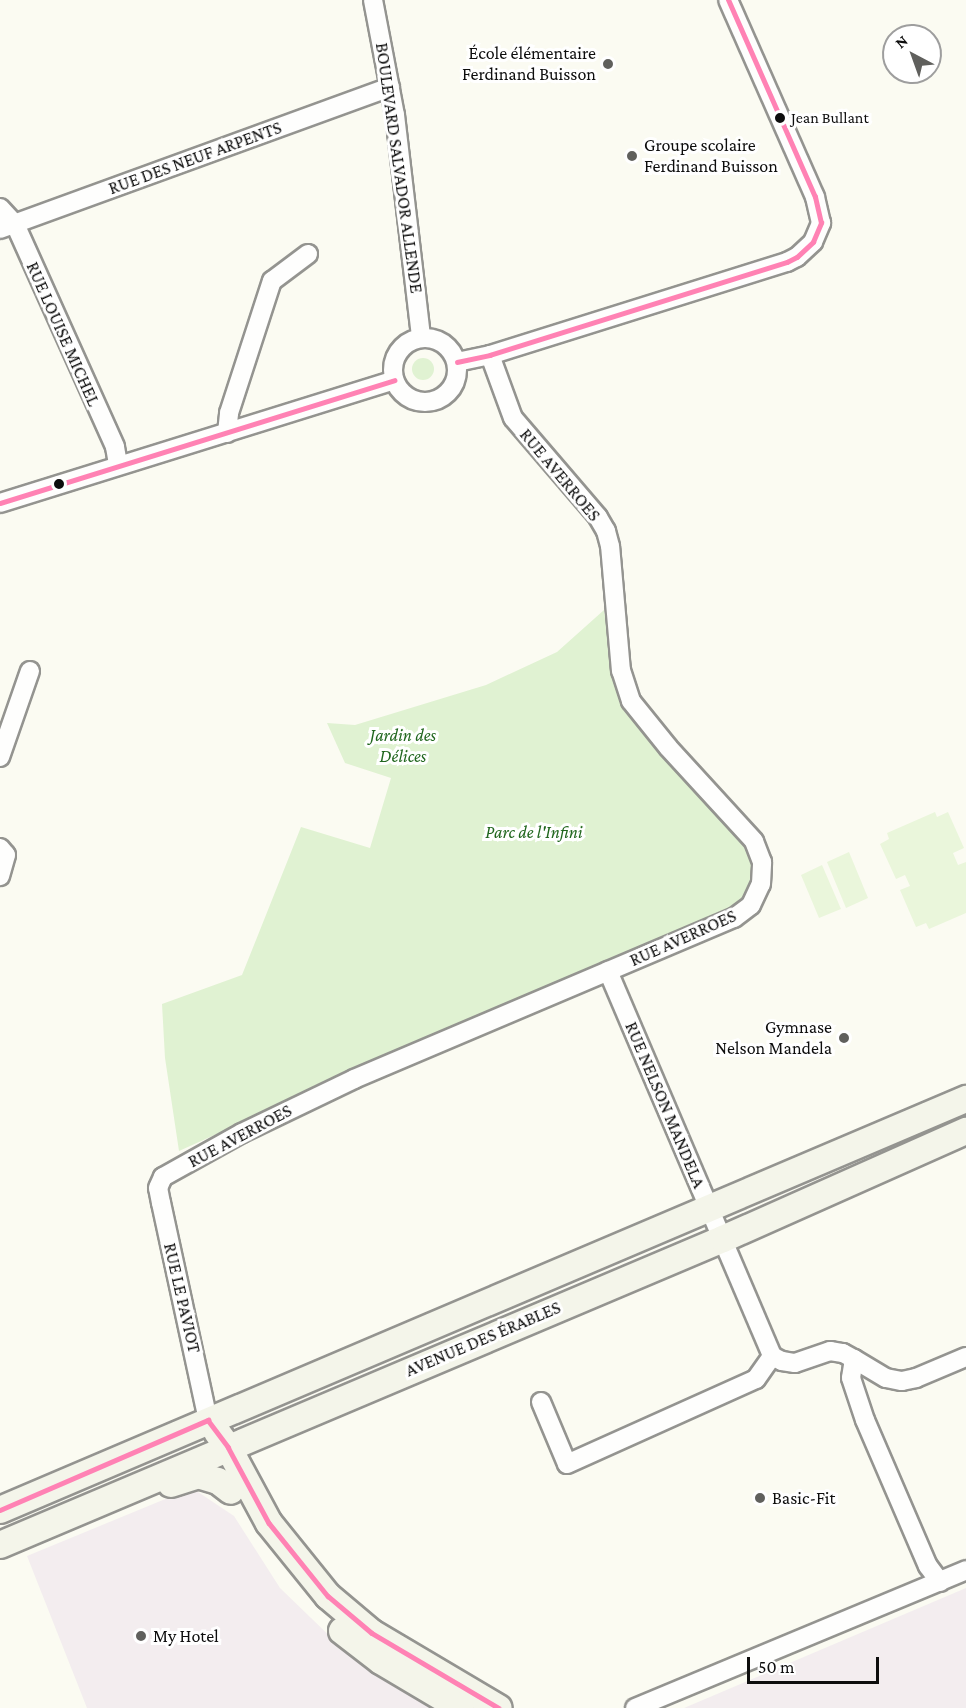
<!DOCTYPE html>
<meta charset="utf-8">
<style>
body{margin:0}
#map{position:relative;width:966px;height:1708px;overflow:hidden;background:#fbfbf2;font-family:"Crimson Pro",serif}
div>[style]{position:absolute}
.industrial>*{inset:0;background:#f3edef}
.green>*{inset:0;background:#e0f2d2}
.round{border-radius:50%}
.pitch>*{inset:0;background:#eaf6db}
.roads{filter:drop-shadow(2px 0 #949490) drop-shadow(-2px 0 #949490) drop-shadow(0 2px #949490) drop-shadow(0 -2px #949490)}
.street>*{height:18px;margin:-9px;padding:0 9px;transform-origin:9px;border-radius:9px;background:#fefefd}
.street>.ring{margin:-9px;padding:0;box-sizing:content-box;background:none;border:18px solid #fefefd;border-radius:50%}
.secondary>*{height:26px;margin:-13px;padding:0 13px;transform-origin:13px;border-radius:13px;background:#f4f5ea}
.bus-1>*{height:4.5px;margin:-2.25px;padding:0 2.25px;transform-origin:2.25px;border-radius:2.25px;background:#ff82b4}
.dots>*{width:16px;height:16px;translate:-50% -50%;box-sizing:border-box;border:3px solid #fff;border-radius:50%}
span{translate:-50% -50%;white-space:nowrap;text-align:center;line-height:1.15;-webkit-text-stroke:6px #fff;paint-order:stroke}
.bus-label{font-size:16px;color:#0d0d0d}
.left{translate:0 -50%;text-align:left}
.poi-label{font-size:18px;color:#0d0d0d}
.right{translate:-100% -50%;text-align:right}
.street-label{font-size:18px;color:#0d0d0d}
.park-label{font-size:18px;color:#20661d;font-style:italic}
.north{position:absolute;left:882px;top:24px;width:60px;height:60px;box-sizing:border-box;background:#fff;border:2px solid #9e9e9e;border-radius:50%;rotate:319deg;font-size:16px;font-weight:700;line-height:24px;text-align:center;color:#0d0d0d}
.north::after{content:'';display:block;margin:auto;width:21px;height:27px;background:#60605d;clip-path:polygon(50% 0,100% 100%,50% 72%,0 100%)}
.scale{position:absolute;left:747px;top:1657px;width:132px;height:27px;box-sizing:border-box;border:3px solid #0d0d0d;border-top:0;padding-left:8px;font-size:18px;line-height:21px;white-space:nowrap;color:#0d0d0d;-webkit-text-stroke:4px #fff;paint-order:stroke}
</style>
<div id="map">
<div class="industrial">
<div style="clip-path:polygon(192px 1488px,234px 1516px,280px 1588px,340px 1646px,446px 1708px,87px 1708px,27px 1556px)"></div>
<div style="clip-path:polygon(966px 1588px,966px 1708px,684px 1708px)"></div>
</div>
<div class="green">
<div class="round" style="left:412px;top:358px;width:22px;height:22px"></div>
<div style="clip-path:polygon(604px 610px,618px 691px,639px 724px,753px 850px,758px 875px,750px 896px,736px 911px,330px 1083px,179px 1151px,165px 1058px,162px 1004px,242px 975px,301px 827px,370px 848px,391px 778px,345px 763px,327px 723px,355px 725px,486px 685px,557px 652px)"></div>
</div>
<div class="pitch">
<div style="clip-path:polygon(935px 812px,937px 817px,948px 812px,964px 848px,953px 853px,958px 865px,966px 862px,966px 913px,929px 929px,926px 923px,916px 927px,900px 890px,910px 886px,905px 875px,896px 879px,880px 844px,889px 839px,887px 833px)"></div>
<div style="clip-path:polygon(849px 852px,868px 898px,846px 908px,827px 862px)"></div>
<div style="clip-path:polygon(822px 865px,841px 909px,819px 918px,801px 875px)"></div>
</div>
<div class="roads">
<div class="street">
<div style="left:373px;top:0;width:117px;rotate:79.2deg"></div>
<div style="left:395px;top:115px;width:224px;rotate:83.3deg"></div>
<div style="left:0;top:208px;width:22px;rotate:47deg"></div>
<div style="left:15px;top:224px;width:244px;rotate:65.8deg"></div>
<div style="left:115px;top:447px;width:17px;rotate:80deg"></div>
<div style="left:0;top:229px;width:415px;rotate:-20deg"></div>
<div class="ring" style="left:393px;top:338px;width:46px;height:46px"></div>
<div style="left:457px;top:362px;width:34px;rotate:-12deg"></div>
<div style="left:490px;top:355px;width:311px;rotate:-17.4deg"></div>
<div style="left:787px;top:262px;width:11px;rotate:-27deg"></div>
<div style="left:797px;top:257px;width:22px;rotate:-43deg"></div>
<div style="left:813px;top:242px;width:21px;rotate:-67deg"></div>
<div style="left:821px;top:223px;width:27px;rotate:-103deg"></div>
<div style="left:815px;top:197px;width:215px;rotate:-113.8deg"></div>
<div style="left:227px;top:433px;width:20px;rotate:-84deg"></div>
<div style="left:229px;top:413px;width:139px;rotate:-72deg"></div>
<div style="left:272px;top:281px;width:45px;rotate:-36.9deg"></div>
<div style="left:0;top:503px;width:413px;rotate:-17.3deg"></div>
<div style="left:0;top:757px;width:91px;rotate:-70.8deg"></div>
<div style="left:0;top:848px;width:9px;rotate:49deg"></div>
<div style="left:6px;top:855px;width:22px;rotate:106deg"></div>
<div style="left:608px;top:971px;width:418px;rotate:66.9deg"></div>
<div style="left:854px;top:1359px;width:37px;rotate:31deg"></div>
<div style="left:886px;top:1378px;width:16px;rotate:11deg"></div>
<div style="left:902px;top:1381px;width:14px;rotate:-12deg"></div>
<div style="left:916px;top:1378px;width:54px;rotate:-22.8deg"></div>
<div style="left:541px;top:1402px;width:67px;rotate:67.2deg"></div>
<div style="left:567px;top:1464px;width:207px;rotate:-24.2deg"></div>
<div style="left:756px;top:1379px;width:28px;rotate:-55deg"></div>
<div style="left:772px;top:1356px;width:11px;rotate:27deg"></div>
<div style="left:782px;top:1361px;width:13px;rotate:9deg"></div>
<div style="left:795px;top:1363px;width:37px;rotate:-19deg"></div>
<div style="left:830px;top:1351px;width:13px;rotate:9deg"></div>
<div style="left:843px;top:1353px;width:13px;rotate:29deg"></div>
<div style="left:854px;top:1359px;width:19px;rotate:99deg"></div>
<div style="left:851px;top:1378px;width:44px;rotate:71.6deg"></div>
<div style="left:865px;top:1420px;width:159px;rotate:66.7deg"></div>
<div style="left:928px;top:1566px;width:20px;rotate:53deg"></div>
<div style="left:208px;top:1420px;width:222px;rotate:-102.2deg"></div>
<div style="left:161px;top:1203px;width:15px;rotate:-101deg"></div>
<div style="left:158px;top:1188px;width:12px;rotate:-66deg"></div>
<div style="left:163px;top:1177px;width:90px;rotate:-29.1deg"></div>
<div style="left:242px;top:1133px;width:124px;rotate:-25.7deg"></div>
<div style="left:354px;top:1079px;width:413px;rotate:-23deg"></div>
<div style="left:734px;top:918px;width:21px;rotate:-37deg"></div>
<div style="left:751px;top:905px;width:23px;rotate:-65deg"></div>
<div style="left:761px;top:884px;width:22px;rotate:-87deg"></div>
<div style="left:762px;top:862px;width:22px;rotate:-111deg"></div>
<div style="left:754px;top:841px;width:127px;rotate:-132.5deg"></div>
<div style="left:668px;top:747px;width:59px;rotate:-128.8deg"></div>
<div style="left:631px;top:701px;width:32px;rotate:-108deg"></div>
<div style="left:621px;top:671px;width:125px;rotate:-95deg"></div>
<div style="left:610px;top:546px;width:16px;rotate:-105deg"></div>
<div style="left:606px;top:531px;width:16px;rotate:-120deg"></div>
<div style="left:598px;top:517px;width:130px;rotate:-130.6deg"></div>
<div style="left:513px;top:418px;width:67px;rotate:-110.1deg"></div>
<div style="left:635px;top:1708px;width:359px;rotate:-22.6deg"></div>
</div>
<div class="secondary">
<div style="left:217px;top:1432px;width:19px;rotate:54deg"></div>
<div style="left:228px;top:1447px;width:86px;rotate:61.7deg"></div>
<div style="left:269px;top:1523px;width:94px;rotate:51.1deg"></div>
<div style="left:328px;top:1596px;width:57px;rotate:40.1deg"></div>
<div style="left:372px;top:1633px;width:147px;rotate:30.6deg"></div>
<div style="left:171px;top:1484px;width:28px;rotate:-18deg"></div>
<div style="left:198px;top:1475px;width:21px;rotate:17deg"></div>
<div style="left:218px;top:1481px;width:16px;rotate:38deg"></div>
<div style="left:0;top:1510px;width:1050px;rotate:-23.05deg"></div>
<div style="left:0;top:1545px;width:785px;rotate:-22.94deg"></div>
<div style="left:723px;top:1239px;width:266px;rotate:-24deg"></div>
<div style="left:342px;top:1631px;width:49px;rotate:37.6deg"></div>
<div style="left:381px;top:1661px;width:92px;rotate:30.7deg"></div>
</div>
</div>
<div class="bus-1">
<div style="left:457px;top:362px;width:34px;rotate:-12deg"></div>
<div style="left:490px;top:355px;width:311px;rotate:-17.4deg"></div>
<div style="left:787px;top:262px;width:11px;rotate:-27deg"></div>
<div style="left:797px;top:257px;width:22px;rotate:-43deg"></div>
<div style="left:813px;top:242px;width:21px;rotate:-67deg"></div>
<div style="left:821px;top:223px;width:27px;rotate:-103deg"></div>
<div style="left:815px;top:197px;width:215px;rotate:-113.8deg"></div>
<div style="left:0;top:503px;width:413px;rotate:-17.3deg"></div>
<div style="left:0;top:1510px;width:227px;rotate:-23.4deg"></div>
<div style="left:208px;top:1420px;width:34px;rotate:53deg"></div>
<div style="left:228px;top:1447px;width:86px;rotate:61.7deg"></div>
<div style="left:269px;top:1523px;width:94px;rotate:51.1deg"></div>
<div style="left:328px;top:1596px;width:57px;rotate:40.1deg"></div>
<div style="left:372px;top:1633px;width:147px;rotate:30.6deg"></div>
</div>
<div class="dots">
<div style="left:608px;top:64px;background:#60605d"></div>
<div style="left:780px;top:118px;background:#0d0d0d"></div>
<div style="left:632px;top:156px;background:#60605d"></div>
<div style="left:59px;top:484px;background:#0d0d0d"></div>
<div style="left:844px;top:1038px;background:#60605d"></div>
<div style="left:760px;top:1498px;background:#60605d"></div>
<div style="left:141px;top:1636px;background:#60605d"></div>
</div>
<div class="bus-label">
<span class="left" style="left:791px;top:118px">Jean Bullant</span>
</div>
<div class="poi-label">
<span class="right" style="left:596px;top:64px">École élémentaire<br>Ferdinand Buisson</span>
<span class="left" style="left:644px;top:156px">Groupe scolaire<br>Ferdinand Buisson</span>
<span class="right" style="left:832px;top:1038px">Gymnase<br>Nelson Mandela</span>
<span class="left" style="left:772px;top:1498px">Basic-Fit</span>
<span class="left" style="left:153px;top:1636px">My Hotel</span>
</div>
<div class="street-label">
<span style="left:195px;top:158px;rotate:-20deg">RUE DES NEUF ARPENTS</span>
<span style="left:399px;top:168px;rotate:82deg">BOULEVARD SALVADOR ALLENDE</span>
<span style="left:63px;top:334px;rotate:66deg">RUE LOUISE MICHEL</span>
<span style="left:560px;top:475px;rotate:50deg">RUE AVERROES</span>
<span style="left:683px;top:938px;rotate:-24deg">RUE AVERROES</span>
<span style="left:665px;top:1105px;rotate:67deg">RUE NELSON MANDELA</span>
<span style="left:240px;top:1136px;rotate:-28deg">RUE AVERROES</span>
<span style="left:182px;top:1298px;rotate:77deg">RUE LE PAVIOT</span>
<span style="left:483px;top:1339px;rotate:-23deg">AVENUE DES ÉRABLES</span>
</div>
<div class="park-label">
<span style="left:403px;top:746px">Jardin des<br>Délices</span>
<span style="left:534px;top:832px">Parc de l'Infini</span>
</div>
<div class="north">N</div>
<div class="scale">50 m</div>
</div>
